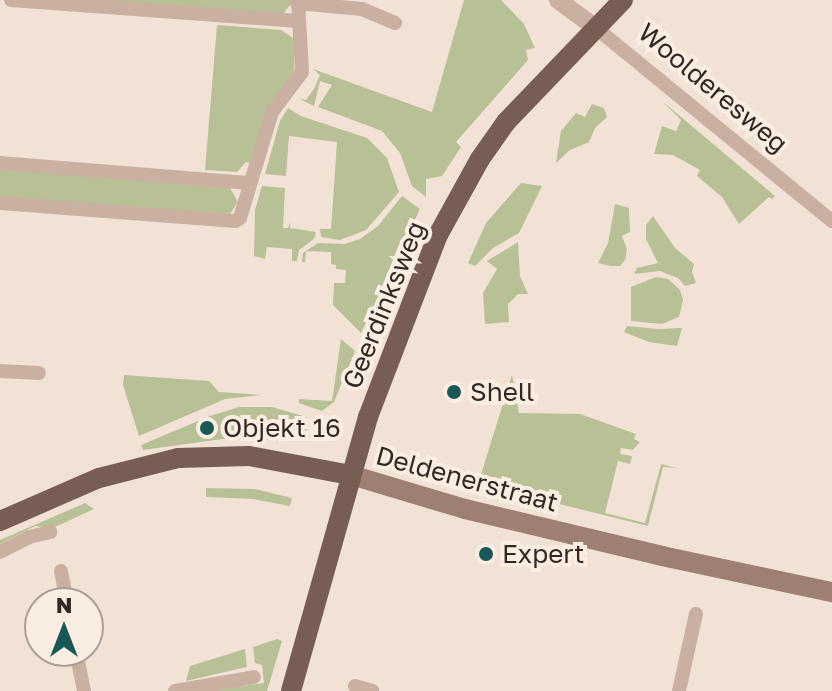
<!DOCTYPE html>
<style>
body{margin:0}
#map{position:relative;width:832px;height:691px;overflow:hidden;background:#f2e2d6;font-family:"Golos Text",sans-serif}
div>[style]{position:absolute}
.green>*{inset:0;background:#b7c195}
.minor>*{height:14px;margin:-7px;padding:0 7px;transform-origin:7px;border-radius:7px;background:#cab0a1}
.tertiary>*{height:18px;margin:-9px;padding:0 9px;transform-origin:9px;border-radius:9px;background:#cab0a1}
.secondary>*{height:20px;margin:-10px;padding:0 10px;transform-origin:10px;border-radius:10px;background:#9e7f73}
.primary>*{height:20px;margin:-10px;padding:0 10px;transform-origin:10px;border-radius:10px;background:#775d54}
.dots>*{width:22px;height:22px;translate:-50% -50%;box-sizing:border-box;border:4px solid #faede2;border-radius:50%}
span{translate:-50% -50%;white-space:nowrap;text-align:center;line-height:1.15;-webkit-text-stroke:8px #faede2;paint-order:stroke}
.street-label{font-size:26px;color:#342824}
.poi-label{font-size:26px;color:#342824}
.left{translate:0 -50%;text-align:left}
.north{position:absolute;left:24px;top:587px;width:80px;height:80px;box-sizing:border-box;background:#faede2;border:2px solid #ab9e96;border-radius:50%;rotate:0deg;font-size:22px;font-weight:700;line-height:32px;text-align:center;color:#342824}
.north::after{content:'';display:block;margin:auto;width:28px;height:36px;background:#185856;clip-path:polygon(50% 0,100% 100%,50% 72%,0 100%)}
</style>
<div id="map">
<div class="green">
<div style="clip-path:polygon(91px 0,291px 0,291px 4px,283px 14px)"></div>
<div style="clip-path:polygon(464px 0,501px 0,524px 24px,535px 48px,526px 50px,528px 60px,456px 142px,461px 147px,442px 176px,426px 179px,426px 197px,412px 186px,400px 153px,382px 131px,318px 107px,332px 85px,320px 81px,314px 106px,298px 98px,306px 100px,314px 89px,320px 75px,313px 69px,432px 112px)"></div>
<div style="clip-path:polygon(217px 25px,281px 30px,294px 39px,294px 70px,250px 163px,246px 162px,237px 172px,205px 170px)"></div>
<div style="clip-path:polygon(662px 101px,775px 196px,772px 199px,769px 197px,739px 224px,722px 197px,697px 176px,700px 170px,673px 155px,654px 154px,662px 126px,676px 131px,681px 120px)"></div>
<div style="clip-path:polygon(592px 104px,604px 108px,607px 117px,595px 128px,589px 142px,570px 150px,556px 163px,561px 131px,576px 113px,585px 117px)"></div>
<div style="clip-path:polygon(288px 108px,301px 116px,367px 138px,387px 158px,399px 192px,366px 230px,340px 240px,321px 237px,320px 229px,331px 229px,337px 142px,289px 136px,286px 176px,265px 174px,280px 121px)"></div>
<div style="clip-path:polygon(0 168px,230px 188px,238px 202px,230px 214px,0 199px)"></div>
<div style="clip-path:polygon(521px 183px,542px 186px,519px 233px,493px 248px,475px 266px,468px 263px,486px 223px)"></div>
<div style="clip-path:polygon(262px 186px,285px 188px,283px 228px,288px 228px,290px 222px,290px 228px,316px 232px,314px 239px,299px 250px,297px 261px,292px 261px,292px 249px,267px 247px,265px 259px,254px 256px,255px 210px)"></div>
<div style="clip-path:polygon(402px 196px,420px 209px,361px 333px,333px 305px,334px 283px,345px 283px,346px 270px,336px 269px,336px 265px,331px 264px,331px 252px,306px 251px,305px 262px,302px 262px,303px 253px,318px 243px,345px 244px,360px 239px,378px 226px)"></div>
<div style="clip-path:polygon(615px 204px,629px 208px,630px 232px,622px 236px,627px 249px,625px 260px,620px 266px,611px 266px,598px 263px,608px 243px)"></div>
<div style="clip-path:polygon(653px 216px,675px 248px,694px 264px,692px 272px,696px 283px,685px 286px,678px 278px,660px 271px,634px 274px,637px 268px,658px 263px,646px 239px,646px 225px)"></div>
<div style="clip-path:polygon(518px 242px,520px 276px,528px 294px,518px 294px,508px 304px,509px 322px,485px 324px,483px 293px,497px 269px,487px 261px)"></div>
<div style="clip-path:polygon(656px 277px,668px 279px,680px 290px,683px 300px,679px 317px,662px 324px,631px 321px,631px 287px)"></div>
<div style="clip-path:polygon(627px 326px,658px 329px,682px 328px,677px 346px,649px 342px,624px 332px)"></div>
<div style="clip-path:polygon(341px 339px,355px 351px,334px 402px,322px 411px,299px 403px,299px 399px,332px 401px)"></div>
<div style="clip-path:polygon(124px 375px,209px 381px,219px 392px,262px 395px,225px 399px,139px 436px,123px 385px)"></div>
<div style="clip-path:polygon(512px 375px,519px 413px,580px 414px,636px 434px,634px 439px,640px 442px,633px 450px,621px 448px,620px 454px,632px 456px,630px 464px,618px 461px,605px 513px,645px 523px,661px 464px,676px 468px,663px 467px,648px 526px,478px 484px)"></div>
<div style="clip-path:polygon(239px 407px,272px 407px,303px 416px,302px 423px,308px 424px,304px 441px,223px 439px,143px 450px,141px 445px,210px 416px)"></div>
<div style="clip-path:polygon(206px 488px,255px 489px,292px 498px,290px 506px,253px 499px,206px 497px)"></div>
<div style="clip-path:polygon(85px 503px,94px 509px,53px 528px,35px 526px,0 544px,0 540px)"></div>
<div style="clip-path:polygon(277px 639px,282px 641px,267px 691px,209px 691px,264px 683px,262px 665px,255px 663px,253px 647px)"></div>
<div style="clip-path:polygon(245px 649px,247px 667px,186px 681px,190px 666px)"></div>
</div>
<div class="minor">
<div style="left:11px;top:0;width:288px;rotate:4.2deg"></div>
<div style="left:297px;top:3px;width:65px;rotate:5.3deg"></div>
<div style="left:362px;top:9px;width:36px;rotate:23deg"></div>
<div style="left:596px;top:28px;width:305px;rotate:39.3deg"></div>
<div style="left:0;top:163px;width:251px;rotate:4.6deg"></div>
<div style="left:0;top:203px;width:236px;rotate:4.4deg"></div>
<div style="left:235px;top:221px;width:6px;rotate:-31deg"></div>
<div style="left:240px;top:218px;width:111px;rotate:-73.2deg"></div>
<div style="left:272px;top:112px;width:50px;rotate:-53.1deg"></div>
<div style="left:302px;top:72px;width:72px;rotate:-93.2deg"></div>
<div style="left:0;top:371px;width:39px;rotate:3deg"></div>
<div style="left:0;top:552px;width:33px;rotate:-27deg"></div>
<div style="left:29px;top:537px;width:22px;rotate:-13deg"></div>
<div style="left:61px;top:571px;width:33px;rotate:79deg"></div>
<div style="left:76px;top:651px;width:41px;rotate:78.7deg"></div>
<div style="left:355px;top:686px;width:18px;rotate:16deg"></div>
<div style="left:175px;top:691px;width:80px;rotate:-10deg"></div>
<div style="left:679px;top:691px;width:79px;rotate:-77.6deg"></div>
</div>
<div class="tertiary">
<div style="left:558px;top:0;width:47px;rotate:36.4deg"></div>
</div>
<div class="secondary">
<div style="left:351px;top:475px;width:119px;rotate:16.6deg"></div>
<div style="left:465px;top:509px;width:203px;rotate:13.4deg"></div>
<div style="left:662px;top:556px;width:174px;rotate:12deg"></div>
</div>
<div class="primary">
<div style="left:0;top:521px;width:108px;rotate:-23.5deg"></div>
<div style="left:99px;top:478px;width:81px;rotate:-14.2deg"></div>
<div style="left:178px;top:458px;width:71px;rotate:-1.6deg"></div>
<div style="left:249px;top:456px;width:104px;rotate:10.6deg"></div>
<div style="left:291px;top:691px;width:285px;rotate:-74.3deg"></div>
<div style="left:368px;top:417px;width:195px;rotate:-69deg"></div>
<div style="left:438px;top:235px;width:87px;rotate:-61.1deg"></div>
<div style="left:480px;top:159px;width:45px;rotate:-54.9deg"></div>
<div style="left:506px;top:122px;width:169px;rotate:-46.2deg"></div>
</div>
<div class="dots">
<div style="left:454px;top:392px;background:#185856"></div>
<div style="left:207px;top:428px;background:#185856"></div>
<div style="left:486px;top:554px;background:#185856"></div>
</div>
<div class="street-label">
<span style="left:713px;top:88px;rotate:40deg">Woolderesweg</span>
<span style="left:384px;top:305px;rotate:-68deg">Geerdinksweg</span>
<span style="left:467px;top:479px;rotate:15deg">Deldenerstraat</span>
</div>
<div class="poi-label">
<span class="left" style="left:470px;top:392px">Shell</span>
<span class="left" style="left:223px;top:428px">Objekt 16</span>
<span class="left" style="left:502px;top:554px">Expert</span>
</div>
<div class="north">N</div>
</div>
